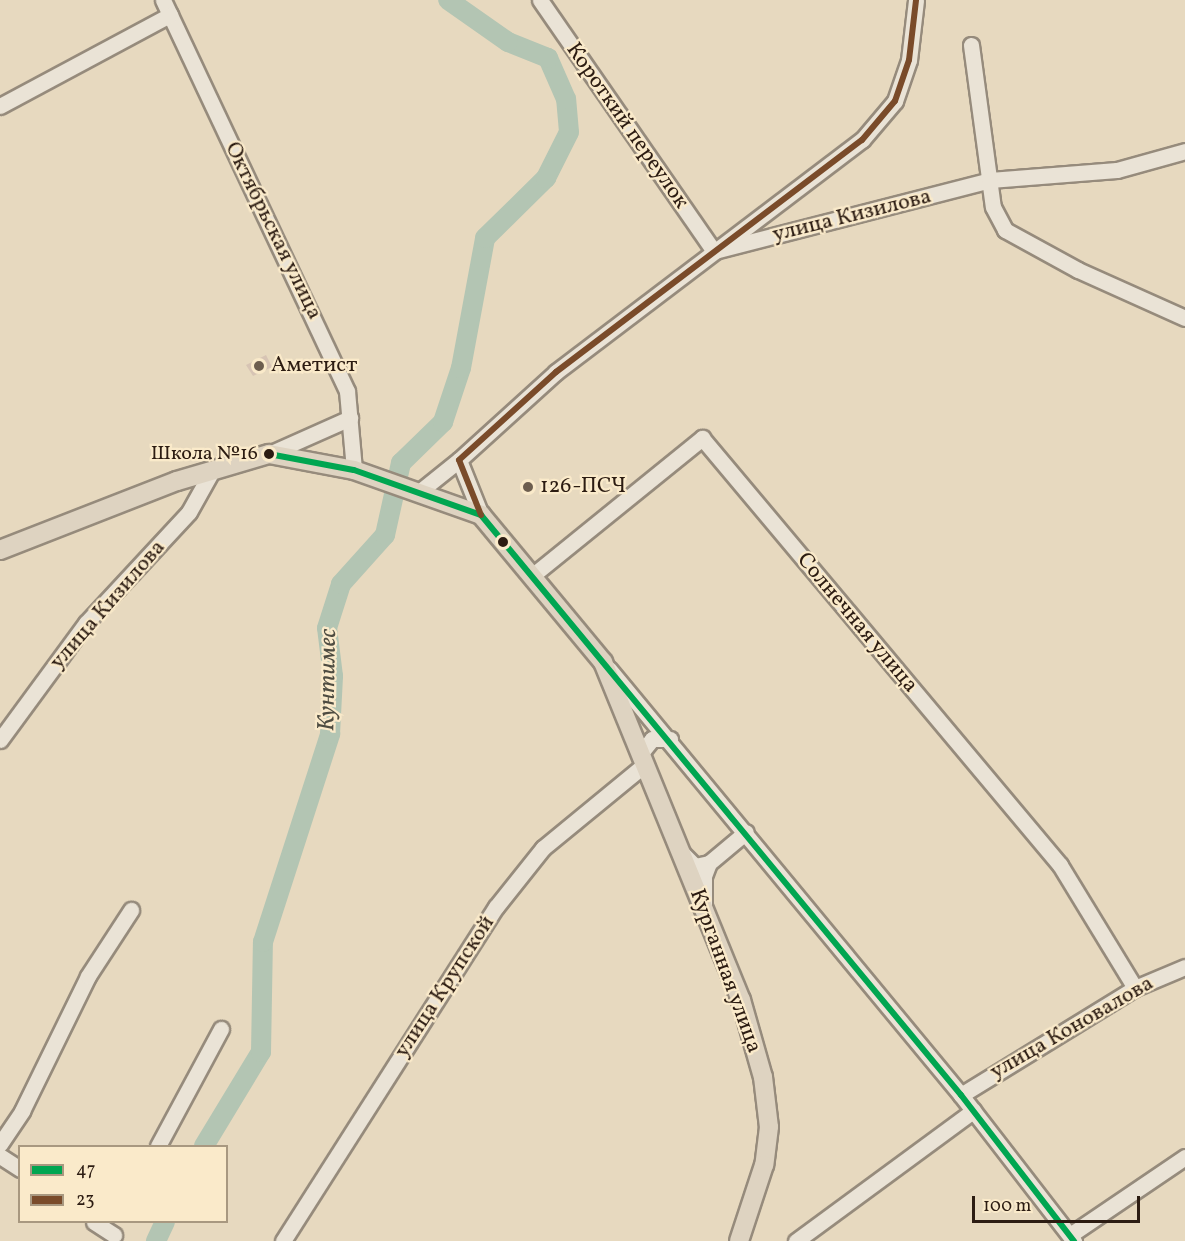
<!DOCTYPE html>
<meta charset="utf-8">
<style>
body{margin:0}
#map{position:relative;width:1185px;height:1241px;overflow:hidden;background:#e7d9bf;font-family:Vollkorn,serif}
div>[style]{position:absolute}
.river>*{height:20px;margin:-10px;padding:0 10px;transform-origin:10px;border-radius:10px;background:#b3c5b3}
.building>*{inset:0;background:#d7c4b4}
.roads{filter:drop-shadow(2px 0 #968b7c) drop-shadow(-2px 0 #968b7c) drop-shadow(0 2px #968b7c) drop-shadow(0 -2px #968b7c)}
.minor>*{height:15px;margin:-7.5px;padding:0 7.5px;transform-origin:7.5px;border-radius:7.5px;background:#eae3d6}
.major>*{height:18px;margin:-9px;padding:0 9px;transform-origin:9px;border-radius:9px;background:#ded3c1}
.bus-1>*{height:6px;margin:-3px;padding:0 3px;transform-origin:3px;border-radius:3px;background:#00a651}
.bus-2>*{height:6px;margin:-3px;padding:0 3px;transform-origin:3px;border-radius:3px;background:#7a4b2a}
.dots>*{width:16px;height:16px;translate:-50% -50%;box-sizing:border-box;border:3px solid #faeaca;border-radius:50%}
span{translate:-50% -50%;white-space:nowrap;text-align:center;line-height:1.15;-webkit-text-stroke:4.5px #faeaca;paint-order:stroke}
.bus-label{font-size:20px;color:#2c1c12}
.right{translate:-100% -50%;text-align:right}
.street-label{font-size:22px;color:#2c1c12}
.poi-label{font-size:22px;color:#2c1c12}
.left{translate:0 -50%;text-align:left}
.water-label{font-size:24px;color:#4e4c41;font-style:italic}
.legend{position:absolute;left:18px;top:1145px;width:210px;height:78px;box-sizing:border-box;background:#faeaca;border:2px solid #a89880;margin:0;padding:8px 10px;list-style:none;font-size:18px;color:#2c1c12}
.legend li{display:flex;align-items:center;gap:12px;height:30px}
.legend b{width:30px;border:2px solid #a89880}
.scale{position:absolute;left:972px;top:1196px;width:168px;height:27px;box-sizing:border-box;border:3px solid #2c1c12;border-top:0;padding-left:8px;font-size:18px;line-height:21px;white-space:nowrap;color:#2c1c12;-webkit-text-stroke:4px #faeaca;paint-order:stroke}
</style>
<div id="map">
<div class="river">
<div style="left:204px;top:1146px;width:110px;rotate:-58.8deg"></div>
<div style="left:261px;top:1052px;width:110px;rotate:-89deg"></div>
<div style="left:263px;top:942px;width:219px;rotate:-72.1deg"></div>
<div style="left:330px;top:734px;width:58px;rotate:-87deg"></div>
<div style="left:333px;top:676px;width:48px;rotate:-97.1deg"></div>
<div style="left:327px;top:628px;width:46px;rotate:-72.3deg"></div>
<div style="left:341px;top:584px;width:66px;rotate:-48.1deg"></div>
<div style="left:385px;top:535px;width:74px;rotate:-77.5deg"></div>
<div style="left:401px;top:463px;width:59px;rotate:-44.3deg"></div>
<div style="left:443px;top:422px;width:57px;rotate:-71.6deg"></div>
<div style="left:461px;top:368px;width:132px;rotate:-79.5deg"></div>
<div style="left:485px;top:238px;width:86px;rotate:-44.5deg"></div>
<div style="left:546px;top:178px;width:51px;rotate:-63.4deg"></div>
<div style="left:569px;top:132px;width:33px;rotate:-95deg"></div>
<div style="left:566px;top:99px;width:45px;rotate:-113.7deg"></div>
<div style="left:548px;top:58px;width:43px;rotate:-158.2deg"></div>
<div style="left:508px;top:42px;width:73px;rotate:-145deg"></div>
<div style="left:156px;top:1241px;width:21px;rotate:-65deg"></div>
</div>
<div class="building">
<div style="clip-path:polygon(266px 355px,272px 367px,253px 376px,246px 365px)"></div>
</div>
<div class="roads">
<div class="minor">
<div style="left:163px;top:0;width:432px;rotate:64.8deg"></div>
<div style="left:347px;top:391px;width:79px;rotate:84.9deg"></div>
<div style="left:540px;top:0;width:305px;rotate:55.3deg"></div>
<div style="left:714px;top:251px;width:285px;rotate:-14.4deg"></div>
<div style="left:990px;top:180px;width:127px;rotate:-4.5deg"></div>
<div style="left:1117px;top:170px;width:71px;rotate:-15.6deg"></div>
<div style="left:971px;top:45px;width:163px;rotate:82.3deg"></div>
<div style="left:993px;top:207px;width:26px;rotate:62deg"></div>
<div style="left:1005px;top:230px;width:83px;rotate:28.7deg"></div>
<div style="left:1078px;top:270px;width:117px;rotate:24.2deg"></div>
<div style="left:0;top:106px;width:193px;rotate:-28.2deg"></div>
<div style="left:269px;top:454px;width:89px;rotate:-24deg"></div>
<div style="left:419px;top:492px;width:51px;rotate:-38.7deg"></div>
<div style="left:481px;top:515px;width:59px;rotate:-111.8deg"></div>
<div style="left:459px;top:460px;width:131px;rotate:-42.2deg"></div>
<div style="left:556px;top:372px;width:384px;rotate:-37.2deg"></div>
<div style="left:862px;top:140px;width:51px;rotate:-49.8deg"></div>
<div style="left:895px;top:101px;width:43px;rotate:-71.1deg"></div>
<div style="left:909px;top:60px;width:60px;rotate:-83.3deg"></div>
<div style="left:533px;top:575px;width:218px;rotate:-39deg"></div>
<div style="left:702px;top:438px;width:557px;rotate:50.02deg"></div>
<div style="left:1060px;top:865px;width:144px;rotate:58.6deg"></div>
<div style="left:609px;top:669px;width:553px;rotate:50.43deg"></div>
<div style="left:961px;top:1095px;width:185px;rotate:52.3deg"></div>
<div style="left:0;top:740px;width:145px;rotate:-53.7deg"></div>
<div style="left:86px;top:623px;width:151px;rotate:-47.1deg"></div>
<div style="left:189px;top:512px;width:49px;rotate:-60.8deg"></div>
<div style="left:640px;top:754px;width:19px;rotate:-51deg"></div>
<div style="left:652px;top:739px;width:18px"></div>
<div style="left:682px;top:853px;width:18px;rotate:45deg"></div>
<div style="left:695px;top:866px;width:14px;rotate:-12deg"></div>
<div style="left:709px;top:863px;width:48px;rotate:-40deg"></div>
<div style="left:704px;top:904px;width:28px;rotate:-90deg"></div>
<div style="left:704px;top:876px;width:14px;rotate:-69deg"></div>
<div style="left:961px;top:1095px;width:204px;rotate:-31.6deg"></div>
<div style="left:1135px;top:988px;width:54px;rotate:-22.8deg"></div>
<div style="left:0;top:1144px;width:40px;rotate:-56deg"></div>
<div style="left:22px;top:1111px;width:150px;rotate:-63.9deg"></div>
<div style="left:88px;top:976px;width:79px;rotate:-56.9deg"></div>
<div style="left:158px;top:1146px;width:133px;rotate:-61.7deg"></div>
<div style="left:0;top:1156px;width:24px;rotate:33deg"></div>
<div style="left:94px;top:1222px;width:24px;rotate:33deg"></div>
<div style="left:1070px;top:1235px;width:139px;rotate:-34.1deg"></div>
<div style="left:283px;top:1241px;width:396px;rotate:-57.5deg"></div>
<div style="left:496px;top:907px;width:75px;rotate:-51.5deg"></div>
<div style="left:543px;top:848px;width:131px;rotate:-39.4deg"></div>
<div style="left:796px;top:1241px;width:220px;rotate:-36.3deg"></div>
</div>
<div class="major">
<div style="left:0;top:550px;width:190px;rotate:-21.3deg"></div>
<div style="left:177px;top:481px;width:96px;rotate:-16.4deg"></div>
<div style="left:269px;top:454px;width:86px;rotate:10.7deg"></div>
<div style="left:354px;top:470px;width:135px;rotate:19.5deg"></div>
<div style="left:481px;top:515px;width:191px;rotate:50.3deg"></div>
<div style="left:603px;top:662px;width:365px;rotate:67.8deg"></div>
<div style="left:741px;top:1000px;width:80px;rotate:74.1deg"></div>
<div style="left:763px;top:1077px;width:50px;rotate:83.2deg"></div>
<div style="left:769px;top:1127px;width:38px;rotate:97deg"></div>
<div style="left:764px;top:1165px;width:80px;rotate:108.2deg"></div>
</div>
</div>
<div class="bus-1">
<div style="left:269px;top:454px;width:86px;rotate:10.7deg"></div>
<div style="left:354px;top:470px;width:135px;rotate:19.5deg"></div>
<div style="left:481px;top:515px;width:753px;rotate:50.39deg"></div>
<div style="left:961px;top:1095px;width:185px;rotate:52.3deg"></div>
</div>
<div class="bus-2">
<div style="left:481px;top:515px;width:59px;rotate:-111.8deg"></div>
<div style="left:459px;top:460px;width:131px;rotate:-42.2deg"></div>
<div style="left:556px;top:372px;width:384px;rotate:-37.2deg"></div>
<div style="left:862px;top:140px;width:51px;rotate:-49.8deg"></div>
<div style="left:895px;top:101px;width:43px;rotate:-71.1deg"></div>
<div style="left:909px;top:60px;width:60px;rotate:-83.3deg"></div>
</div>
<div class="dots">
<div style="left:259px;top:366px;background:#6d5e4f"></div>
<div style="left:269px;top:454px;background:#2c1c12"></div>
<div style="left:528px;top:487px;background:#6d5e4f"></div>
<div style="left:503px;top:542px;background:#2c1c12"></div>
</div>
<div class="bus-label">
<span class="right" style="left:258px;top:454px">Школа №16</span>
</div>
<div class="street-label">
<span style="left:627px;top:126px;rotate:55deg">Короткий переулок</span>
<span style="left:852px;top:216px;rotate:-14deg">улица Кизилова</span>
<span style="left:273px;top:231px;rotate:64deg">Октябрьская улица</span>
<span style="left:108px;top:605px;rotate:-49deg">улица Кизилова</span>
<span style="left:857px;top:623px;rotate:50deg">Солнечная улица</span>
<span style="left:725px;top:971px;rotate:70deg">Курганная улица</span>
<span style="left:445px;top:987px;rotate:-57deg">улица Крупской</span>
<span style="left:1072px;top:1028px;rotate:-30deg">улица Коновалова</span>
</div>
<div class="poi-label">
<span class="left" style="left:271px;top:366px">Аметист</span>
<span class="left" style="left:540px;top:487px">126-ПСЧ</span>
</div>
<div class="water-label">
<span style="left:329px;top:680px;rotate:-89deg">Кунтимес</span>
</div>
<ul class="legend">
<li><b style="height:8px;background:#00a651"></b>47</li>
<li><b style="height:8px;background:#7a4b2a"></b>23</li>
</ul>
<div class="scale">100 m</div>
</div>
